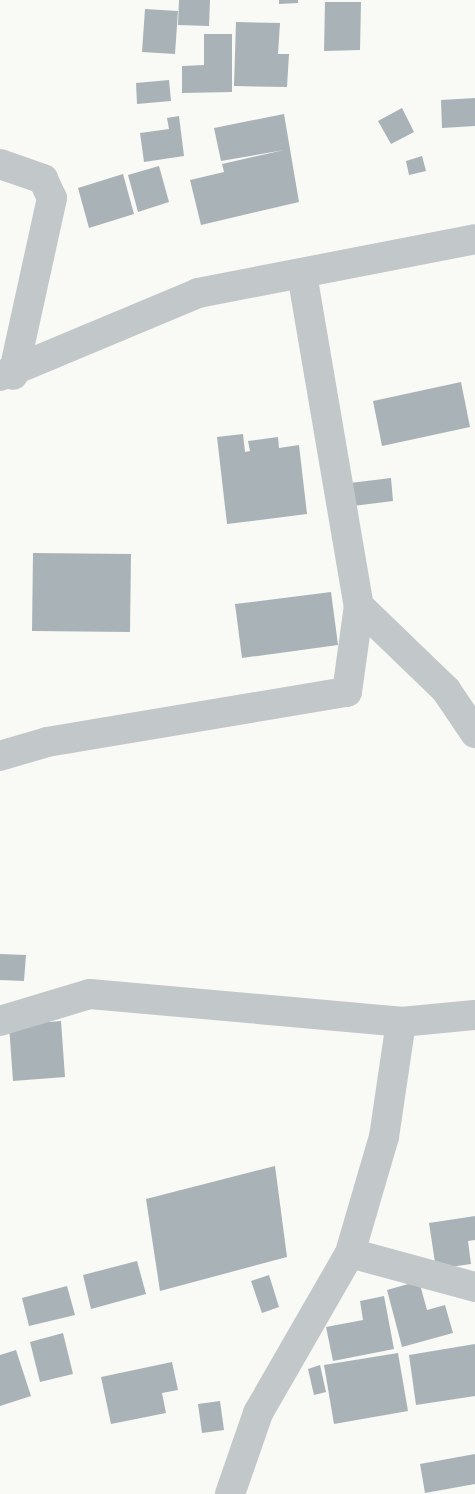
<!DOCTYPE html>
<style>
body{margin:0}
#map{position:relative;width:475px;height:1494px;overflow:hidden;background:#f9f9f6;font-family:Rubik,sans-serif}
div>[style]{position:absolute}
.building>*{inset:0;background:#a9b3b7}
.minor>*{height:30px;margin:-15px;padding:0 15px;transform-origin:15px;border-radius:15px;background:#c2c7ca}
span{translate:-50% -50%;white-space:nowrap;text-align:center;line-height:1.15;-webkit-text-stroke:6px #fff;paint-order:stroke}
</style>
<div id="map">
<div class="building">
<div style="clip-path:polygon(179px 0,210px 0,209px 26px,178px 25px)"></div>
<div style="clip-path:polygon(279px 0,298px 0,298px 3px,279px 4px)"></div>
<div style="clip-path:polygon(325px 2px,361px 2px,360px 50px,324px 51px)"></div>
<div style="clip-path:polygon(145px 9px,178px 11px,175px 54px,142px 52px)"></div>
<div style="clip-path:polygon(236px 22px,280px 23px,278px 54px,289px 54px,287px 87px,234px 86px)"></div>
<div style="clip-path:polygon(204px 34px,232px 34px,232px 92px,182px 93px,182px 66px,204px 65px)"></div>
<div style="clip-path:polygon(169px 80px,171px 101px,137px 104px,136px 83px)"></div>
<div style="clip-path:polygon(475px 98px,475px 126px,442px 128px,441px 100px)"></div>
<div style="clip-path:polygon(402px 108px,414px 132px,391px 144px,378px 121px)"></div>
<div style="clip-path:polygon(284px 114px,299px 202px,201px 225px,190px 180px,224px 172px,222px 164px,284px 150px,221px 161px,214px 128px)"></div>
<div style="clip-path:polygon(179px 116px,184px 156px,144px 162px,140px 133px,169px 129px,167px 118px)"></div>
<div style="clip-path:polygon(422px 156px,426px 171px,409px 175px,406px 161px)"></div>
<div style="clip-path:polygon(159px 166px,169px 202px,138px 212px,128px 175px)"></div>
<div style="clip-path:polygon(123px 174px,134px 214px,89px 228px,78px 188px)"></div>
<div style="clip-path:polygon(461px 382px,470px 427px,382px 446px,373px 401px)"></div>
<div style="clip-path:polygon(243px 434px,245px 452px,250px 451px,248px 441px,278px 437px,279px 448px,299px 445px,307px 514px,227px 524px,217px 437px)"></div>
<div style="clip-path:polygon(391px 478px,393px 501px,353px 506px,350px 483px)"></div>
<div style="clip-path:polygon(33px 553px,131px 554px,130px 632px,32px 631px)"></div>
<div style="clip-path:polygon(331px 592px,338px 645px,242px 658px,235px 604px)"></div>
<div style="clip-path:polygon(0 954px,26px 955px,24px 981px,0 980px)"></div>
<div style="clip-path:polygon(61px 1021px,65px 1077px,13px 1081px,9px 1025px)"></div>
<div style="clip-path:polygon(275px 1166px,287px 1257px,160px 1291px,146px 1199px)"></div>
<div style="clip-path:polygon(475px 1216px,475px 1240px,468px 1241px,471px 1264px,436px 1269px,429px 1223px)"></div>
<div style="clip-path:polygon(137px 1261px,146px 1294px,91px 1309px,83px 1275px)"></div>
<div style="clip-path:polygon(269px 1275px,279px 1307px,262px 1313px,251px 1281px)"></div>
<div style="clip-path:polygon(419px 1281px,427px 1310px,445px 1305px,453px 1333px,402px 1347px,387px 1290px)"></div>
<div style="clip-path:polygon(67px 1286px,75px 1315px,29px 1326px,22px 1298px)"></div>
<div style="clip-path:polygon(384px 1296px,394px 1349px,333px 1361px,326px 1327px,363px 1320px,360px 1301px)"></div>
<div style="clip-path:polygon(63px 1333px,73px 1374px,40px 1382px,30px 1342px)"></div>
<div style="clip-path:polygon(475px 1344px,475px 1396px,416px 1405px,409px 1355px)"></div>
<div style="clip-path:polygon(16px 1350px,31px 1396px,0 1406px,0 1355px)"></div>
<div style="clip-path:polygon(398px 1353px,408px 1411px,334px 1424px,324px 1365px)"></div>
<div style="clip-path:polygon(172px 1362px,178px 1390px,162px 1393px,166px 1413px,111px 1424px,101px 1377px)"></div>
<div style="clip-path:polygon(320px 1365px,326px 1392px,314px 1395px,308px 1369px)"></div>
<div style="clip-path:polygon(220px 1401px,224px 1430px,202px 1433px,198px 1404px)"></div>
<div style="clip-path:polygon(475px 1454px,475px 1484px,425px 1493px,420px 1464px)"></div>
</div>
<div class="minor">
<div style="left:0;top:164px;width:46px;rotate:19.2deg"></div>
<div style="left:43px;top:179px;width:21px;rotate:65deg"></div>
<div style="left:52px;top:198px;width:181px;rotate:102.4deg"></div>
<div style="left:302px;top:274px;width:337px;rotate:80.3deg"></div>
<div style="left:359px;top:606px;width:121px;rotate:44deg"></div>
<div style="left:446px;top:690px;width:52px;rotate:56deg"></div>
<div style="left:0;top:376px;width:215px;rotate:-22.7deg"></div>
<div style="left:198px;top:293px;width:282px;rotate:-11deg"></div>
<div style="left:0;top:756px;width:49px;rotate:-16.6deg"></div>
<div style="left:47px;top:742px;width:304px;rotate:-9.5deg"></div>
<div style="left:347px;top:692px;width:87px;rotate:-82.1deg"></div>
<div style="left:0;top:1021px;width:94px;rotate:-16.7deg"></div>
<div style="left:90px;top:994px;width:312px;rotate:5.1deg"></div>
<div style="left:401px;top:1022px;width:74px;rotate:-5.4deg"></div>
<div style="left:350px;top:1253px;width:130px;rotate:15.2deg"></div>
<div style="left:230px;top:1494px;width:86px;rotate:-70.9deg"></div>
<div style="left:258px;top:1413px;width:185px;rotate:-60.1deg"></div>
<div style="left:350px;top:1253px;width:121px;rotate:-73.7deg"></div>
<div style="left:384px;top:1137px;width:116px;rotate:-81.6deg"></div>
</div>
</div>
